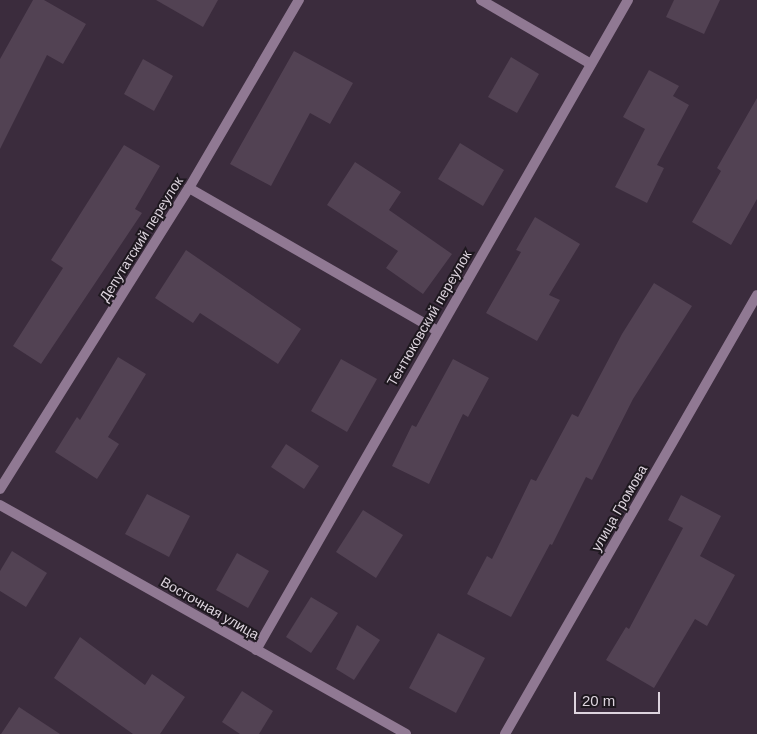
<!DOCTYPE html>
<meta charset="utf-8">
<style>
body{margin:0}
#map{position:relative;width:757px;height:734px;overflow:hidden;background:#3b2c3d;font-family:Helvetica,sans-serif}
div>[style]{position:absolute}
.building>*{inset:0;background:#524253}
.minor>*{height:10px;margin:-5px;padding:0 5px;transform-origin:5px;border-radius:5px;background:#907993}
span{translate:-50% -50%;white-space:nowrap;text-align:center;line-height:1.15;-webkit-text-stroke:4px #1e181f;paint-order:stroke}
.street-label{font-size:14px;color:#ddd4de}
.scale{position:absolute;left:574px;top:692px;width:86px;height:22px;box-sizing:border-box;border:2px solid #ddd4de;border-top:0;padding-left:6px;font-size:15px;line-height:18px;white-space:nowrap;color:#ddd4de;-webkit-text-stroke:4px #1e181f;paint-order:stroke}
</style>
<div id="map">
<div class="building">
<div style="clip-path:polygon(33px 0,44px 0,86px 24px,63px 64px,47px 55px,0 149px,0 59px)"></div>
<div style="clip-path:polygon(156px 0,218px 0,203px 27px)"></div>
<div style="clip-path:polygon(674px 0,720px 0,704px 34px,666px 17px)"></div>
<div style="clip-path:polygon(294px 51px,353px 83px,330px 124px,310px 113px,271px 186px,230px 164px)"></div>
<div style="clip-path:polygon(511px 57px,539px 74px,517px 113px,488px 97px)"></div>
<div style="clip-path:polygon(143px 59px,173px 76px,154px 111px,124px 94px)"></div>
<div style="clip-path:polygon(649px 70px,679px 86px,673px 96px,689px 105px,657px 165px,664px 168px,647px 203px,615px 187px,645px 129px,623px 117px)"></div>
<div style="clip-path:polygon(757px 98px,757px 199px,731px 245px,692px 222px,721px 171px,717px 168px)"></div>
<div style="clip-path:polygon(460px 143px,504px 170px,483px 206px,438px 179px)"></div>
<div style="clip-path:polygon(124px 145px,160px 166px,135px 209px,142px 213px,41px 364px,13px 346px,63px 268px,51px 260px)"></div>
<div style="clip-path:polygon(355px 162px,401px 192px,389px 210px,452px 254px,423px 294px,386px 268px,398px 251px,327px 205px)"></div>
<div style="clip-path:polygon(535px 217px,580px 244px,549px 295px,560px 300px,537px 341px,486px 313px,521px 252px,516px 250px)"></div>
<div style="clip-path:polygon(186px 250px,301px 329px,278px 364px,200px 313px,193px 323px,155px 298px)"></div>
<div style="clip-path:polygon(654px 283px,692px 306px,633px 399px,592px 480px,586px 477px,552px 545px,550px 544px,511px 617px,467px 594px,487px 556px,492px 559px,531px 479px,536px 481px,572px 414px,578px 417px,622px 334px)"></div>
<div style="clip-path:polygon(118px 357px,146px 374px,108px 437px,119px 444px,97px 479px,55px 452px,77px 417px,80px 420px)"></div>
<div style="clip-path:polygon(341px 359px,377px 379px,347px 432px,311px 411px)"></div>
<div style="clip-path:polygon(453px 359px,489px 378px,468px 417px,463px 414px,429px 484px,392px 466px,412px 425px,416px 427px)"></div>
<div style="clip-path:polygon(286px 444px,319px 466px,304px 489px,271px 467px)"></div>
<div style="clip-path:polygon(147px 494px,190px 516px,169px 557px,125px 534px)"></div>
<div style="clip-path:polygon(681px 495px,721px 516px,700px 556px,735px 575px,707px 626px,695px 619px,654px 688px,606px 660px,626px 627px,629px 629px,683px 528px,668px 520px)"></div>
<div style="clip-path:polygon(363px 510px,403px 535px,376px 578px,336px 552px)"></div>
<div style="clip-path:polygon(12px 551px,47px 573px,26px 607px,0 591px,0 571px)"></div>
<div style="clip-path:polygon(237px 553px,269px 571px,248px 608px,216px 590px)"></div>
<div style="clip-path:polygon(311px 597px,338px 613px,311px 653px,286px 637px)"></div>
<div style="clip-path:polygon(357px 625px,380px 640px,354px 680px,336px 669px)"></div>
<div style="clip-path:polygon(438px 633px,485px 658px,456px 713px,409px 688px)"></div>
<div style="clip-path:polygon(80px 637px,145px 685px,152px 674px,185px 697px,160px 734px,133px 734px,54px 678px)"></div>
<div style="clip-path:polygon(242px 691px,273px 711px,259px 734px,240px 734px,222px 722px)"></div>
<div style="clip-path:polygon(19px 707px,60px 734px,1px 734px)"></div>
</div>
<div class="minor">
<div style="left:481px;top:0;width:127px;rotate:30.2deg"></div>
<div style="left:189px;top:188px;width:287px;rotate:29.9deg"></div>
<div style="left:0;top:489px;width:355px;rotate:-57.9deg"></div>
<div style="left:189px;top:188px;width:218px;rotate:-59.7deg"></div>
<div style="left:0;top:505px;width:466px;rotate:29.4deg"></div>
<div style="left:256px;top:650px;width:749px;rotate:-60.22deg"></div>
<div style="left:505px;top:734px;width:506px;rotate:-60.14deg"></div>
</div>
<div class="street-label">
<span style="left:141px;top:239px;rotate:-58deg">Депутатский переулок</span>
<span style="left:429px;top:318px;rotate:-60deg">Тентюковский переулок</span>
<span style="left:619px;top:508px;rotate:-60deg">улица Громова</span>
<span style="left:210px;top:608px;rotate:30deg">Восточная улица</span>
</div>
<div class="scale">20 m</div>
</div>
